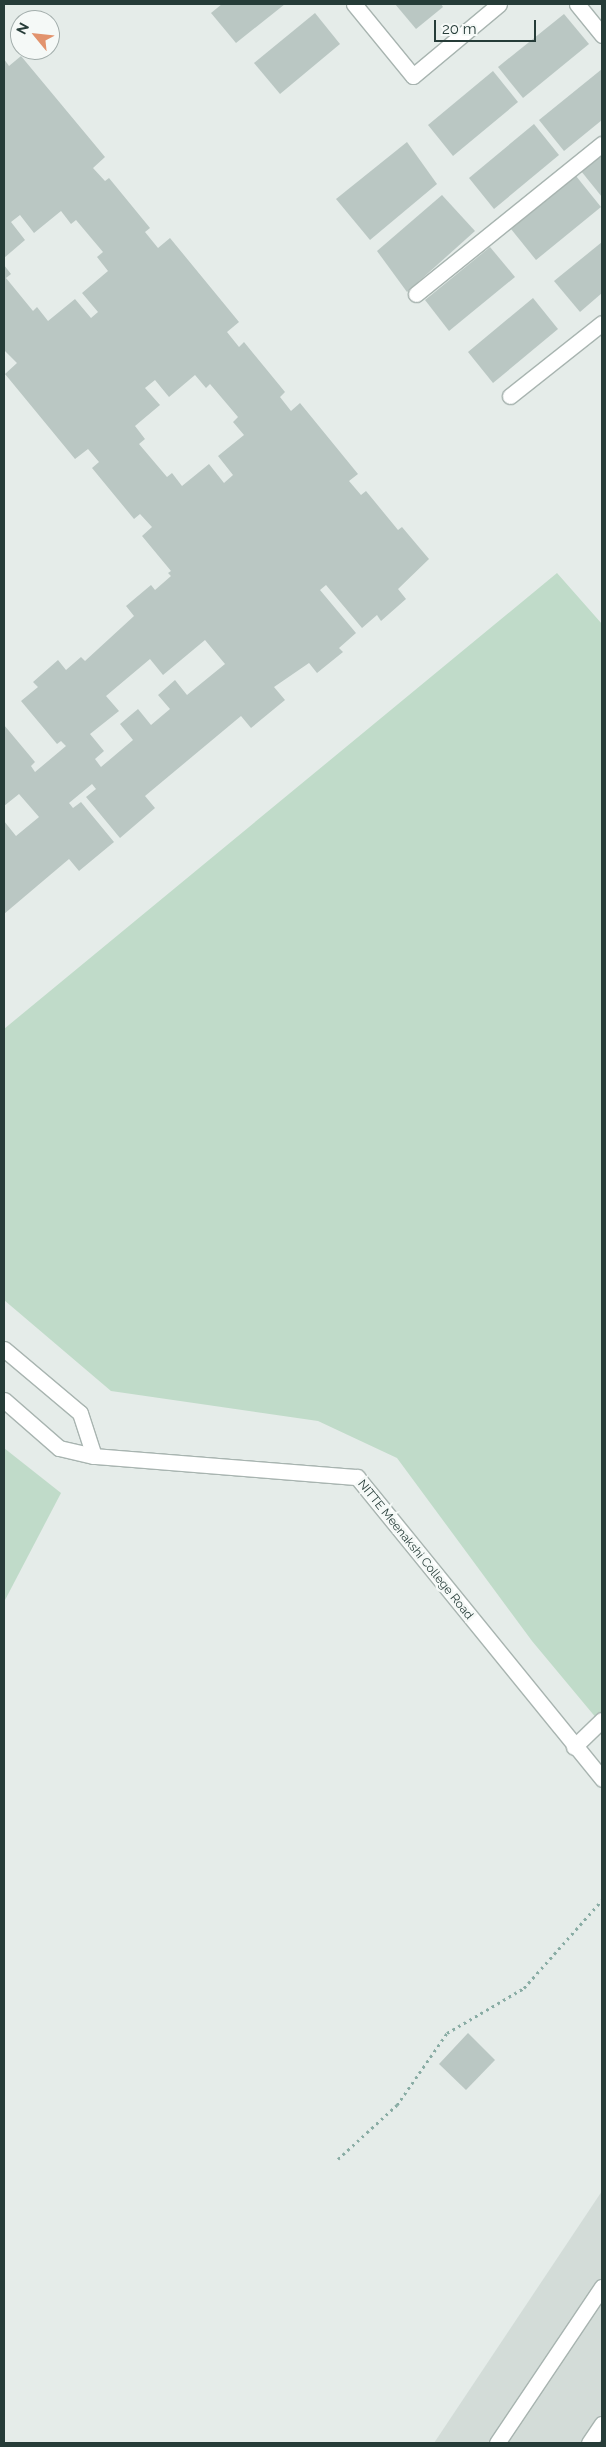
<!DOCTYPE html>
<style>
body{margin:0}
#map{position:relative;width:606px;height:2447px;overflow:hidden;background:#e5ece9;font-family:Raleway,sans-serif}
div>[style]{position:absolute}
.built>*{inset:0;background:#d3dcd8}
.green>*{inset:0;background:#c0dbc9}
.building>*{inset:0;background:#bac7c3}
.path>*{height:3px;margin-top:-1.5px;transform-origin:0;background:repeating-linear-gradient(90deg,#89aca4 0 2.5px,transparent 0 6.5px)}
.roads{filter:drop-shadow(1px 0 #a8b4b0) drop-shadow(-1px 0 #a8b4b0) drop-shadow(0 1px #a8b4b0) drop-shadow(0 -1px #a8b4b0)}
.lane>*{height:15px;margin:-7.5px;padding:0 7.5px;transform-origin:7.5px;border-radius:7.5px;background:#fff}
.secondary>*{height:15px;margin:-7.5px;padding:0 7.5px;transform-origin:7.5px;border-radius:7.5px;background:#fff}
span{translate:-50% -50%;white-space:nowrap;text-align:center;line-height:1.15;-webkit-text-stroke:5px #f5f9f7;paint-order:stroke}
.street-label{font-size:12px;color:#263c38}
.frame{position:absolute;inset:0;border:5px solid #263c38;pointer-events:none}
.north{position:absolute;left:10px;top:10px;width:50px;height:50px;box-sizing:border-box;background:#f5f9f7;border:1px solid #a2adab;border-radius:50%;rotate:298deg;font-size:14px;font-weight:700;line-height:20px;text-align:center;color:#263c38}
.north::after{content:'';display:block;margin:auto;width:18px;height:22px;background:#e2936d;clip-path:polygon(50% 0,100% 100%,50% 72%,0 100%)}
.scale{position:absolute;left:434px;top:20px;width:102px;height:22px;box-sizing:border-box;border:2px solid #263c38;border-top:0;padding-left:6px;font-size:15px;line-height:18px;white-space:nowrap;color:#263c38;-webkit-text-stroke:4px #f5f9f7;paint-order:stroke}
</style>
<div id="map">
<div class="built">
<div style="clip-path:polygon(602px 2191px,602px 2443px,434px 2443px)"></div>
</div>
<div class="green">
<div style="clip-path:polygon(557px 573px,602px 624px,602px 1725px,532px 1641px,397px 1458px,318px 1421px,111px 1391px,4px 1300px,4px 1029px)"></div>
<div style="clip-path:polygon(4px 1448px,61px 1493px,4px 1602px)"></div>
</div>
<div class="building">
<div style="clip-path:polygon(222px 4px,285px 4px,236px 43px,211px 13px)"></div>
<div style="clip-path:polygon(395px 4px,441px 4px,443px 7px,416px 29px)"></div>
<div style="clip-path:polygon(315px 13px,340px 44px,280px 94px,254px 63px)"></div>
<div style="clip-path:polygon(564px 14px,589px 44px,523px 98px,498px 67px)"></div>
<div style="clip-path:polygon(evenodd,21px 56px,105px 157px,93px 168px,105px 181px,109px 178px,150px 228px,145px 232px,158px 248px,170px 238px,239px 322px,227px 332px,239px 347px,244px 342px,285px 392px,280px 397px,291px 411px,300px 403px,358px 474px,349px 481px,361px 495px,366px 491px,398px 530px,402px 527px,429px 559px,398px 589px,406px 599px,381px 621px,377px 615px,362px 628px,326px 585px,320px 590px,356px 633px,339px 648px,343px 652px,317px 673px,309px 663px,274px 687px,285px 700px,251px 728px,241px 716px,145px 796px,155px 808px,120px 838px,86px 797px,96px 789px,92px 784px,69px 803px,73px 808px,81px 802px,114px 842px,79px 871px,69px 859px,4px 914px,4px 821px,16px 836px,39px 817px,19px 794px,4px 806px,4px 725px,35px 762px,31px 766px,35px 772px,66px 746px,61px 741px,57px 744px,21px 701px,38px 687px,33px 682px,58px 660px,66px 670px,81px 657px,85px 661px,134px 616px,126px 606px,151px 585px,155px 590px,171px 576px,168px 573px,171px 571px,142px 536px,152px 527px,140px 514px,134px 519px,92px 468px,99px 462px,88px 449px,75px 459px,5px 374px,17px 363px,4px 350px,4px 265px,11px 274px,6px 278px,33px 311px,37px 307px,48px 321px,75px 299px,91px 318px,98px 312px,82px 293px,108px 271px,97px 257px,103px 252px,76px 220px,71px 224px,61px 211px,34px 233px,20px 215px,11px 222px,25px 240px,4px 258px,4px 59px,9px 66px,21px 56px,195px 375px,206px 388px,210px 384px,238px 417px,233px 422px,244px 435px,218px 456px,233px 475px,224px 483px,209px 464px,182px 486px,172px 473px,167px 477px,139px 444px,145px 439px,135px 426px,160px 405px,145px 388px,155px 380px,169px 397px,195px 375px,21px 56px,205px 640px,225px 664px,187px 695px,175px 680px,158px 695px,170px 709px,151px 725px,138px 709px,120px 724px,133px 740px,101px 767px,95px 759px,104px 751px,90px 734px,119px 711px,106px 696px,150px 659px,163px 675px,205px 640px)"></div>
<div style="clip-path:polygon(602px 69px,602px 120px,564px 151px,539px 120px)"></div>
<div style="clip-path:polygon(493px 71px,518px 102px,453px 156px,428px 125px)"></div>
<div style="clip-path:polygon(534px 124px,559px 155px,494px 209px,469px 178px)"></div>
<div style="clip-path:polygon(407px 142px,437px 184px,370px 240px,336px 199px)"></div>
<div style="clip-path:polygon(602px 155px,602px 197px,581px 171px)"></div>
<div style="clip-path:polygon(576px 176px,601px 207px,536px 260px,511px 229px)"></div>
<div style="clip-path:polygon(442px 195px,475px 231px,407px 292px,377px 251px)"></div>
<div style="clip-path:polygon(602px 242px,602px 293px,580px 312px,554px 281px)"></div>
<div style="clip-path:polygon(490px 247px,515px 277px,449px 331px,425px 300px)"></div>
<div style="clip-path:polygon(533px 298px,558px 329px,493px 383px,468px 352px)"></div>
<div style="clip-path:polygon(468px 2033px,495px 2060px,466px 2090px,439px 2064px)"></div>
</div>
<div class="path">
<div style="left:338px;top:2159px;width:80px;rotate:-42.5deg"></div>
<div style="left:397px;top:2105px;width:88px;rotate:-55.2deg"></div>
<div style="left:447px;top:2033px;width:89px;rotate:-30.3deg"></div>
<div style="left:524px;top:1988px;width:118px;rotate:-48.4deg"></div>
</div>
<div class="roads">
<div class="lane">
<div style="left:354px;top:4px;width:93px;rotate:50.7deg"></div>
<div style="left:413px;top:76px;width:112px;rotate:-39.9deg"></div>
<div style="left:577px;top:4px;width:40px;rotate:51deg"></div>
<div style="left:416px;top:294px;width:239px;rotate:-38.9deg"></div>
<div style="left:510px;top:396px;width:117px;rotate:-38.4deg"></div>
<div style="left:574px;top:1747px;width:39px;rotate:-44deg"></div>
<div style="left:497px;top:2443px;width:188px;rotate:-56.1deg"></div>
<div style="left:589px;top:2443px;width:23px;rotate:-56deg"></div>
</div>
<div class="secondary">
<div style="left:4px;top:1349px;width:99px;rotate:40.1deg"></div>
<div style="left:80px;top:1413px;width:45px;rotate:72deg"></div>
<div style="left:4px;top:1400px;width:73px;rotate:41.1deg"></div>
<div style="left:59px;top:1448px;width:36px;rotate:13deg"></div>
<div style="left:94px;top:1456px;width:264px;rotate:4.6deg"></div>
<div style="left:357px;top:1477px;width:389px;rotate:50.9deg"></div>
</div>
</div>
<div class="street-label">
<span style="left:415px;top:1550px;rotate:51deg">NITTE Meenakshi College Road</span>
</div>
<div class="frame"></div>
<div class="north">N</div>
<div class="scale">20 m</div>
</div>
